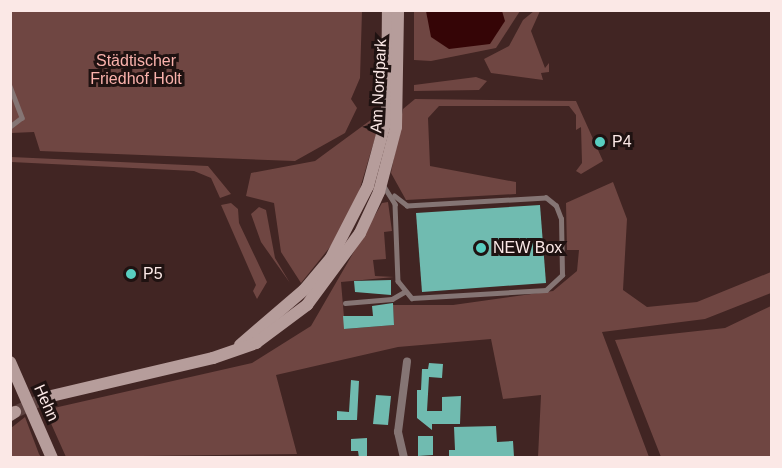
<!DOCTYPE html>
<meta charset="utf-8">
<style>
body{margin:0}
#map{position:relative;width:782px;height:468px;overflow:hidden;background:#412523;font-family:Arial,sans-serif}
div>[style]{position:absolute}
.green>*{inset:0;background:#6f4642}
.water>*{inset:0;background:#350506}
.building>*{inset:0;background:#70bbb0}
.secondary-tunnel>*{height:12px;margin-top:-6px;transform-origin:0;background:repeating-linear-gradient(90deg,#5d4240 0 12px,transparent 0 18px)}
.lane>*{height:4.5px;margin:-2.25px;padding:0 2.25px;transform-origin:2.25px;border-radius:2.25px;background:#857574}
.street>*{height:8px;margin:-4px;padding:0 4px;transform-origin:4px;border-radius:4px;background:#857574}
.secondary>*{height:12px;margin:-6px;padding:0 6px;transform-origin:6px;border-radius:6px;background:#b69d9b}
.dots>*{width:16px;height:16px;translate:-50% -50%;box-sizing:border-box;border:3px solid #1f1211;border-radius:50%}
span{translate:-50% -50%;white-space:nowrap;text-align:center;line-height:1.15;-webkit-text-stroke:6px #1f1211;paint-order:stroke}
.park-label{font-size:16px;color:#fab2ac}
.street-label{font-size:16px;color:#fbe8e6}
.poi-label{font-size:16px;color:#fbe8e6}
.left{translate:0 -50%;text-align:left}
.frame{position:absolute;inset:0;border:12px solid #fbe8e6;pointer-events:none}
</style>
<div id="map">
<div class="green">
<div style="clip-path:polygon(10px 11px,362px 11px,360px 78px,351px 99px,357px 108px,345px 133px,295px 161px,40px 151px,34px 132px,11px 133px)"></div>
<div style="clip-path:polygon(414px 11px,520px 11px,496px 48px,431px 61px,414px 60px)"></div>
<div style="clip-path:polygon(534px 11px,540px 11px,531px 31px,545px 68px,549px 63px,549px 72px,541px 73px,543px 80px,491px 73px,484px 59px,509px 46px,523px 20px)"></div>
<div style="clip-path:polygon(476px 77px,487px 81px,479px 90px,414px 91px,414px 85px)"></div>
<div style="clip-path:polygon(415px 99px,576px 101px,603px 161px,581px 174px,576px 171px,582px 163px,581px 127px,576px 130px,576px 115px,569px 106px,439px 106px,428px 118px,430px 166px,516px 182px,516px 194px,406px 200px,391px 173px,403px 109px)"></div>
<div style="clip-path:polygon(383px 111px,358px 195px,334px 242px,301px 283px,281px 252px,274px 203px,246px 196px,251px 173px,315px 161px)"></div>
<div style="clip-path:polygon(11px 157px,208px 166px,231px 194px,220px 198px,211px 178px,194px 171px,11px 162px)"></div>
<div style="clip-path:polygon(613px 182px,627px 219px,623px 290px,647px 307px,697px 302px,771px 272px,771px 293px,705px 319px,602px 332px,649px 457px,538px 457px,541px 395px,503px 399px,491px 339px,398px 347px,276px 375px,297px 454px,66px 457px,45px 410px,252px 363px,311px 326px,382px 203px,388px 202px,392px 231px,384px 232px,386px 259px,373px 260px,375px 276px,394px 277px,341px 282px,345px 329px,394px 325px,393px 305px,453px 305px,553px 291px,577px 271px,579px 250px,567px 250px,566px 203px)"></div>
<div style="clip-path:polygon(231px 203px,238px 209px,239px 223px,267px 282px,257px 299px,253px 291px,256px 285px,221px 205px)"></div>
<div style="clip-path:polygon(259px 207px,266px 210px,275px 258px,290px 283px,261px 242px,251px 214px)"></div>
<div style="clip-path:polygon(771px 306px,771px 457px,661px 457px,615px 340px,725px 328px)"></div>
<div style="clip-path:polygon(25px 417px,39px 454px,41px 457px,11px 457px,11px 428px)"></div>
</div>
<div class="water">
<div style="clip-path:polygon(426px 11px,502px 11px,505px 21px,490px 44px,449px 49px,431px 37px)"></div>
</div>
<div class="building">
<div style="clip-path:polygon(540px 205px,546px 283px,422px 292px,416px 213px)"></div>
<div style="clip-path:polygon(391px 280px,391px 295px,355px 292px,354px 281px)"></div>
<div style="clip-path:polygon(393px 303px,394px 325px,344px 329px,343px 316px,373px 316px,372px 306px)"></div>
<div style="clip-path:polygon(429px 363px,443px 364px,442px 378px,429px 377px,427px 411px,442px 411px,442px 397px,461px 396px,460px 424px,432px 424px,432px 430px,417px 418px,417px 390px,421px 390px,422px 369px,428px 369px)"></div>
<div style="clip-path:polygon(351px 380px,359px 381px,357px 420px,337px 420px,337px 411px,349px 412px)"></div>
<div style="clip-path:polygon(376px 395px,391px 396px,388px 425px,373px 424px)"></div>
<div style="clip-path:polygon(496px 426px,497px 442px,513px 441px,514px 457px,449px 458px,449px 450px,455px 450px,454px 427px)"></div>
<div style="clip-path:polygon(418px 436px,433px 436px,433px 455px,418px 456px)"></div>
<div style="clip-path:polygon(367px 438px,367px 458px,359px 458px,358px 451px,351px 451px,351px 439px)"></div>
</div>
<div class="secondary-tunnel">
<div style="left:15px;top:412px;width:35px;rotate:-25deg"></div>
</div>
<div class="lane">
<div style="left:10px;top:86px;width:34px;rotate:69deg"></div>
<div style="left:22px;top:118px;width:15px;rotate:143deg"></div>
<div style="left:382px;top:183px;width:25px;rotate:58deg"></div>
<div style="left:395px;top:204px;width:77px;rotate:87.8deg"></div>
<div style="left:398px;top:281px;width:22px;rotate:51deg"></div>
<div style="left:412px;top:298px;width:134px;rotate:-3.4deg"></div>
<div style="left:546px;top:290px;width:22px;rotate:-43deg"></div>
<div style="left:562px;top:275px;width:56px;rotate:-91deg"></div>
<div style="left:561px;top:219px;width:14px;rotate:-111deg"></div>
<div style="left:556px;top:206px;width:13px;rotate:-141deg"></div>
<div style="left:546px;top:198px;width:139px;rotate:176.7deg"></div>
<div style="left:407px;top:206px;width:16px;rotate:-142deg"></div>
<div style="left:345px;top:303px;width:47px;rotate:-4.9deg"></div>
<div style="left:392px;top:299px;width:14px;rotate:-30deg"></div>
</div>
<div class="street">
<div style="left:404px;top:458px;width:27px;rotate:-103deg"></div>
<div style="left:398px;top:432px;width:71px;rotate:-82.7deg"></div>
</div>
<div class="secondary">
<div style="left:240px;top:345px;width:84px;rotate:-40.7deg"></div>
<div style="left:304px;top:290px;width:42px;rotate:-49.8deg"></div>
<div style="left:331px;top:258px;width:81px;rotate:-62.8deg"></div>
<div style="left:368px;top:186px;width:73px;rotate:-74.8deg"></div>
<div style="left:387px;top:116px;width:106px;rotate:-89.5deg"></div>
<div style="left:10px;top:362px;width:105px;rotate:66.4deg"></div>
<div style="left:47px;top:397px;width:171px;rotate:-13.2deg"></div>
<div style="left:213px;top:358px;width:46px;rotate:-19.2deg"></div>
<div style="left:256px;top:343px;width:64px;rotate:-36.7deg"></div>
<div style="left:307px;top:305px;width:89px;rotate:-53.6deg"></div>
<div style="left:360px;top:233px;width:45px;rotate:-65.1deg"></div>
<div style="left:379px;top:192px;width:67px;rotate:-75.3deg"></div>
<div style="left:396px;top:127px;width:117px;rotate:-89deg"></div>
<div style="left:10px;top:415px;width:6px;rotate:-31deg"></div>
</div>
<div class="dots">
<div style="left:600px;top:142px;background:#58cec0"></div>
<div style="left:481px;top:248px;background:#58cec0"></div>
<div style="left:131px;top:274px;background:#58cec0"></div>
</div>
<div class="park-label">
<span style="left:136px;top:70px">Städtischer<br>Friedhof Holt</span>
</div>
<div class="street-label">
<span style="left:379px;top:86px;rotate:-87deg">Am Nordpark</span>
<span style="left:46px;top:403px;rotate:66deg">Hehn</span>
</div>
<div class="poi-label">
<span class="left" style="left:612px;top:142px">P4</span>
<span class="left" style="left:493px;top:248px">NEW Box</span>
<span class="left" style="left:143px;top:274px">P5</span>
</div>
<div class="frame"></div>
</div>
